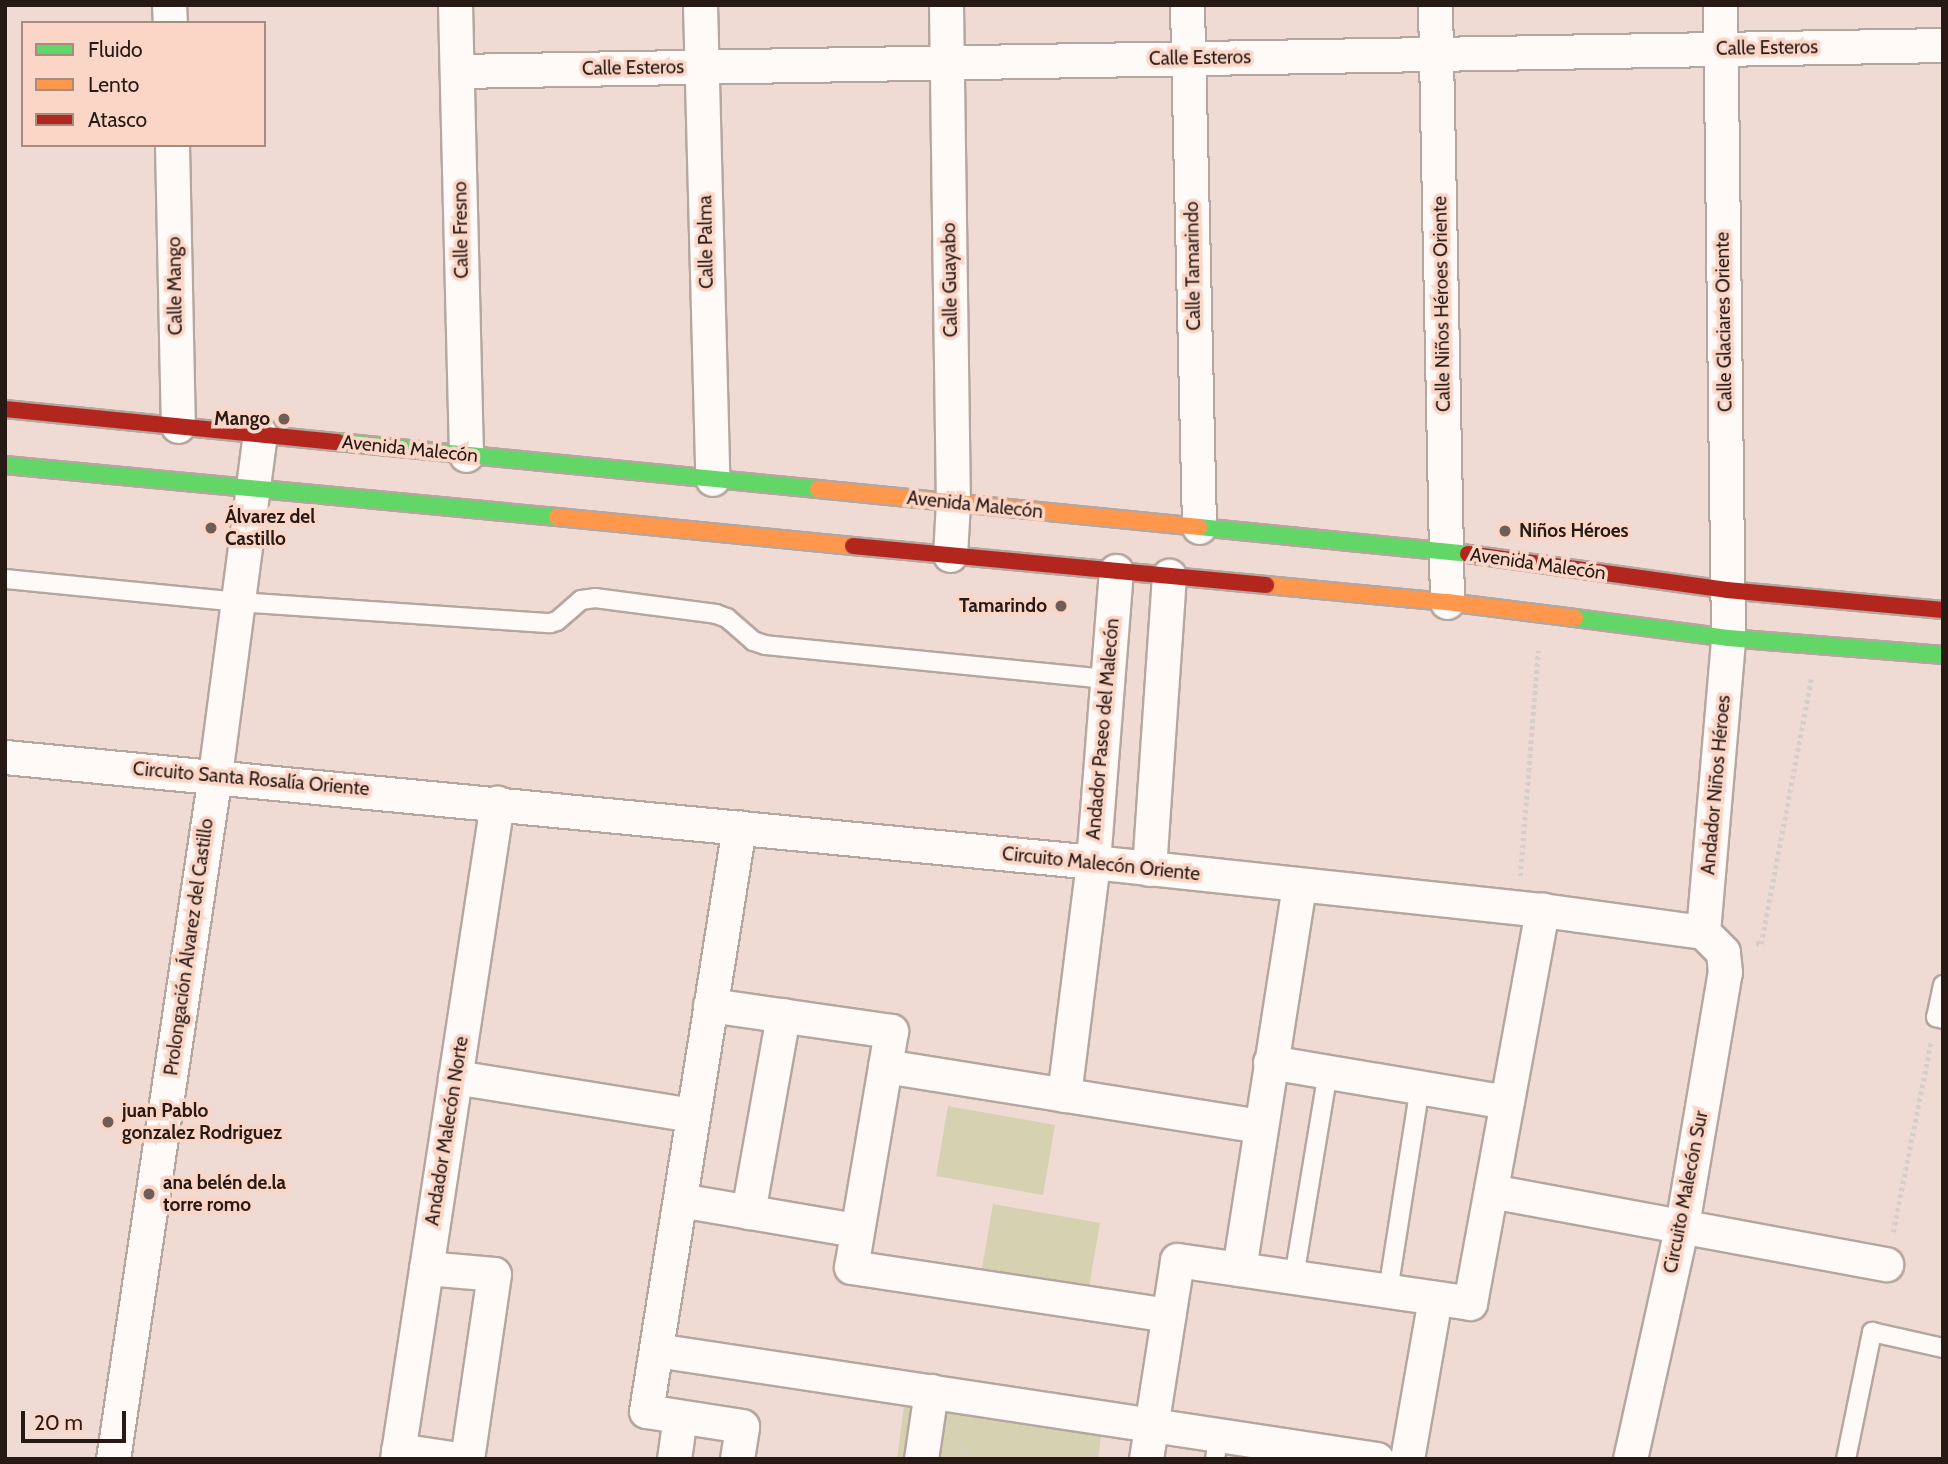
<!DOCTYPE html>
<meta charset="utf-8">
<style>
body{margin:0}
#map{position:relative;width:1948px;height:1464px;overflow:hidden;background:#efdbd3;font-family:Cabin,sans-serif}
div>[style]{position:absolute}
.green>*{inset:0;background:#d6d1b1}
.path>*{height:4.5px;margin-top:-2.25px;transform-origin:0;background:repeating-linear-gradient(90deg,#d4cecc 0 3.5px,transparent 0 7px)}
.roads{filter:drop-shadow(2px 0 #b5a69f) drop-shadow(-2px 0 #b5a69f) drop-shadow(0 2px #b5a69f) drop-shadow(0 -2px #b5a69f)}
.lane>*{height:18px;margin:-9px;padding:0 9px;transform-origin:9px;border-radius:9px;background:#fdfaf8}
.street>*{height:33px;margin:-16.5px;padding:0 16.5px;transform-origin:16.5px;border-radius:16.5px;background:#fdfaf8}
.fast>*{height:16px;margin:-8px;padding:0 8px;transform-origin:8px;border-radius:8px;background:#63d668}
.slow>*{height:16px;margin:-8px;padding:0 8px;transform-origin:8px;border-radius:8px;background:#ff974d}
.jam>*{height:16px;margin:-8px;padding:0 8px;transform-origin:8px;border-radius:8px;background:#b3261e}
.dots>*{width:19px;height:19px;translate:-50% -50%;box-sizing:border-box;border:4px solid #fbd6c7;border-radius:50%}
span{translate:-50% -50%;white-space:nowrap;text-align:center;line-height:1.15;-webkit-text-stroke:7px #fbd6c7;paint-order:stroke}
.street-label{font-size:19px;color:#271a15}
.poi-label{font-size:19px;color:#271a15;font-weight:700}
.right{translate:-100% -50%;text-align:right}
.left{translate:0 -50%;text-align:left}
.frame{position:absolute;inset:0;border:7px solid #271a15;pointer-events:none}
.legend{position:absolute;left:21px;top:21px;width:245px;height:126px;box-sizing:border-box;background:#fbd6c7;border:2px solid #a68b80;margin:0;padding:9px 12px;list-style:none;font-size:21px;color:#271a15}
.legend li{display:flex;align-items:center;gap:14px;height:35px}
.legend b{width:35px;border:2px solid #a68b80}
.scale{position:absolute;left:21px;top:1411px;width:105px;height:32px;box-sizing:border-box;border:4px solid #271a15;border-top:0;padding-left:9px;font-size:21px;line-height:24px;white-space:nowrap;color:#271a15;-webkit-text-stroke:5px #fbd6c7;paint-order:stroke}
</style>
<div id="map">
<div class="green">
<div style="clip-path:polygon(948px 1106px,1055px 1125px,1043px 1195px,936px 1176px)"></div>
<div style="clip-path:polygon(993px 1204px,1100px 1223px,1088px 1293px,981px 1274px)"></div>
<div style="clip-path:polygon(905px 1399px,1102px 1429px,1098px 1459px,897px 1459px)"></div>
</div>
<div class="path">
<div style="left:1520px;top:876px;width:226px;rotate:-85.4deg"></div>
<div style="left:1756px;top:943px;width:5px;rotate:11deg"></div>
<div style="left:1761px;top:944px;width:270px;rotate:-79.3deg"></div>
<div style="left:1893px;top:1232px;width:195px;rotate:-78.7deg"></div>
<div style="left:959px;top:1440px;width:21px;rotate:62deg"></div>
<div style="left:1088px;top:1459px;width:14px;rotate:-36deg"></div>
</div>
<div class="roads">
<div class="lane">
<div style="left:5px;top:579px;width:234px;rotate:5.6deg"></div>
<div style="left:238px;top:602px;width:313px;rotate:3.9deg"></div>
<div style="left:550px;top:623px;width:7px;rotate:-16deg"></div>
<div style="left:557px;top:621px;width:32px;rotate:-41deg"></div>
<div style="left:581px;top:600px;width:14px;rotate:-8deg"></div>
<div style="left:595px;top:598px;width:122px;rotate:7.5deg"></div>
<div style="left:716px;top:614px;width:12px;rotate:20deg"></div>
<div style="left:727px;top:618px;width:35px;rotate:41deg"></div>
<div style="left:753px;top:641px;width:13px;rotate:18deg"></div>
<div style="left:765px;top:645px;width:344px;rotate:5.7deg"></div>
<div style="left:1943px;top:985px;width:33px;rotate:102deg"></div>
<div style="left:1936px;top:1017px;width:7px;rotate:16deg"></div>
<div style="left:1294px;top:1277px;width:208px;rotate:-80.6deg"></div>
<div style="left:1388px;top:1291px;width:206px;rotate:-81.1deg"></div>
<div style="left:1215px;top:1459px;width:25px;rotate:-81deg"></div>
<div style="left:1846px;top:1459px;width:130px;rotate:-78.4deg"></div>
<div style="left:1872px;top:1332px;width:73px;rotate:12.7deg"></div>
</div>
<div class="street">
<div style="left:169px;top:5px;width:18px;rotate:87deg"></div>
<div style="left:455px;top:5px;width:450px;rotate:88.6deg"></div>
<div style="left:700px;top:5px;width:474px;rotate:88.5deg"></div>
<div style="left:946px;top:5px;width:497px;rotate:89.2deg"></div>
<div style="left:953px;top:502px;width:53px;rotate:93.2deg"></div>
<div style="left:1187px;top:5px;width:522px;rotate:88.68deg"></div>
<div style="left:1435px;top:5px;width:597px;rotate:88.85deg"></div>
<div style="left:457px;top:71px;width:1486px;rotate:-1deg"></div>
<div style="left:172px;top:145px;width:281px;rotate:88.8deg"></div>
<div style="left:5px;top:757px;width:1093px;rotate:5.51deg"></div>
<div style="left:1093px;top:862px;width:452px;rotate:6.1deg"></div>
<div style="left:1542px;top:910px;width:162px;rotate:7.8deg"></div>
<div style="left:1149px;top:869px;width:294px;rotate:-86.1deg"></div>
<div style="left:1703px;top:932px;width:295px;rotate:-85.1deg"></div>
<div style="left:1728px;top:638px;width:633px;rotate:-90.72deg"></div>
<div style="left:710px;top:1005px;width:183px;rotate:8.2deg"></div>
<div style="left:891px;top:1031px;width:239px;rotate:99.6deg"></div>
<div style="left:851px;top:1267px;width:321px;rotate:8.6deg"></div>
<div style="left:1270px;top:1062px;width:240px;rotate:9.6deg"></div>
<div style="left:885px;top:1066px;width:381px;rotate:9.1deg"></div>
<div style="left:455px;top:1077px;width:241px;rotate:9.1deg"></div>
<div style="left:1064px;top:1095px;width:235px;rotate:-82.9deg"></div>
<div style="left:1093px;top:862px;width:292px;rotate:-85.5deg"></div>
<div style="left:1491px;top:1191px;width:402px;rotate:10.5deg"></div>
<div style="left:680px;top:1200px;width:179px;rotate:9.7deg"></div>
<div style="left:748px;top:1212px;width:200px;rotate:-79.9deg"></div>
<div style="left:426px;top:1268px;width:68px;rotate:5deg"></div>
<div style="left:494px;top:1274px;width:187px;rotate:98.3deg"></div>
<div style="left:1239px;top:1269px;width:389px;rotate:-81.1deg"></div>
<div style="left:656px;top:1350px;width:729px;rotate:8.6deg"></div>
<div style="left:398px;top:1450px;width:61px;rotate:8.5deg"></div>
<div style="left:113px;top:1459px;width:692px;rotate:-81.52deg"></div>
<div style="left:215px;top:775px;width:344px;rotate:-82.5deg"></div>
<div style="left:397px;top:1459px;width:664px;rotate:-81.33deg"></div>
<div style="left:674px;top:1459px;width:42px;rotate:-81.9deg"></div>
<div style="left:737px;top:1459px;width:33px;rotate:-81deg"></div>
<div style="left:742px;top:1426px;width:97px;rotate:-171.1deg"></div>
<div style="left:646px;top:1411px;width:591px;rotate:-80.95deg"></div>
<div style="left:921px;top:1459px;width:69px;rotate:-81.6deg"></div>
<div style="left:1146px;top:1459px;width:201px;rotate:-81.1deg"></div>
<div style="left:1177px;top:1260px;width:296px;rotate:8.3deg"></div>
<div style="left:1470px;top:1303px;width:400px;rotate:-79.6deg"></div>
<div style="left:1407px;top:1459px;width:163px;rotate:-80.1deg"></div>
<div style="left:1630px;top:1459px;width:240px;rotate:-77.5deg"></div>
<div style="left:1682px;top:1225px;width:257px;rotate:-80.4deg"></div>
<div style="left:1725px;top:972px;width:20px;rotate:-96deg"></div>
<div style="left:1723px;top:952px;width:28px;rotate:-135deg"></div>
</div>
<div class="fast">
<div style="left:338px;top:442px;width:482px;rotate:5.6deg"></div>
<div style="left:5px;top:465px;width:554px;rotate:5.38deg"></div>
<div style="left:1199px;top:527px;width:270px;rotate:5.7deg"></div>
<div style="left:1575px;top:618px;width:154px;rotate:7.4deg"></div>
<div style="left:1728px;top:638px;width:216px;rotate:4.5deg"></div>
</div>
<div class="slow">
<div style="left:818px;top:489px;width:383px;rotate:5.7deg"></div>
<div style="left:557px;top:517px;width:297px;rotate:5.6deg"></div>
<div style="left:1266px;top:585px;width:182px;rotate:5.4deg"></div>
<div style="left:1447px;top:602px;width:129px;rotate:7.1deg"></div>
</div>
<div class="jam">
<div style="left:5px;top:409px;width:335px;rotate:5.7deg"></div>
<div style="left:853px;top:546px;width:415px;rotate:5.4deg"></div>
<div style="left:1468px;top:554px;width:261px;rotate:7.9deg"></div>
<div style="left:1727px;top:590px;width:217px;rotate:5.3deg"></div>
</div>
</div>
<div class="dots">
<div style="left:284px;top:419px;background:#6d5e58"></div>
<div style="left:211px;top:528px;background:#6d5e58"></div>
<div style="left:1505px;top:531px;background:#6d5e58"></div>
<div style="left:1061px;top:606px;background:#6d5e58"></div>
<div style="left:108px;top:1122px;background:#6d5e58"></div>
<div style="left:149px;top:1194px;background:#6d5e58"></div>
</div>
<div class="street-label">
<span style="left:1767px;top:48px;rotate:-1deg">Calle Esteros</span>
<span style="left:1200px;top:58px;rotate:-1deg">Calle Esteros</span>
<span style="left:633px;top:68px;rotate:-1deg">Calle Esteros</span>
<span style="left:461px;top:230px;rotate:-91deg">Calle Fresno</span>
<span style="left:706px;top:242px;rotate:-91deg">Calle Palma</span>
<span style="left:1193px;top:266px;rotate:-91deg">Calle Tamarindo</span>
<span style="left:950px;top:280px;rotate:-91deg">Calle Guayabo</span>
<span style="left:175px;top:286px;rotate:-91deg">Calle Mango</span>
<span style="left:1442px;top:304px;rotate:-91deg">Calle Niños Héroes Oriente</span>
<span style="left:1724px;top:322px;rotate:-91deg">Calle Glaciares Oriente</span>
<span style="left:410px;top:449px;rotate:6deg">Avenida Malecón</span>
<span style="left:975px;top:505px;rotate:6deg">Avenida Malecón</span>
<span style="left:1538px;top:564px;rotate:8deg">Avenida Malecón</span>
<span style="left:1103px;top:729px;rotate:-85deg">Andador Paseo del Malecón</span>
<span style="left:251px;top:779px;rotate:5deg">Circuito Santa Rosalía Oriente</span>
<span style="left:1716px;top:785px;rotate:-85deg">Andador Niños Héroes</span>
<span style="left:1101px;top:864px;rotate:6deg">Circuito Malecón Oriente</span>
<span style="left:189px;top:947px;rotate:-82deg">Prolongación Álvarez del Castillo</span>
<span style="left:447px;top:1131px;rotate:-81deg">Andador Malecón Norte</span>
<span style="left:1686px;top:1192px;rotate:-79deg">Circuito Malecón Sur</span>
</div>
<div class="poi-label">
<span class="right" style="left:270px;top:419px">Mango</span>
<span class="left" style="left:225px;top:528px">Álvarez del<br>Castillo</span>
<span class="left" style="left:1519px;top:531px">Niños Héroes</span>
<span class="right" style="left:1047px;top:606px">Tamarindo</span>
<span class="left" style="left:122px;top:1122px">juan Pablo<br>gonzalez Rodriguez</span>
<span class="left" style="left:163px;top:1194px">ana belén de.la<br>torre romo</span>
</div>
<div class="frame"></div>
<ul class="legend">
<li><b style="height:9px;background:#63d668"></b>Fluido</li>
<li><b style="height:9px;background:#ff974d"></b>Lento</li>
<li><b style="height:9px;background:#b3261e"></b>Atasco</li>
</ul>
<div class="scale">20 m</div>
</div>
